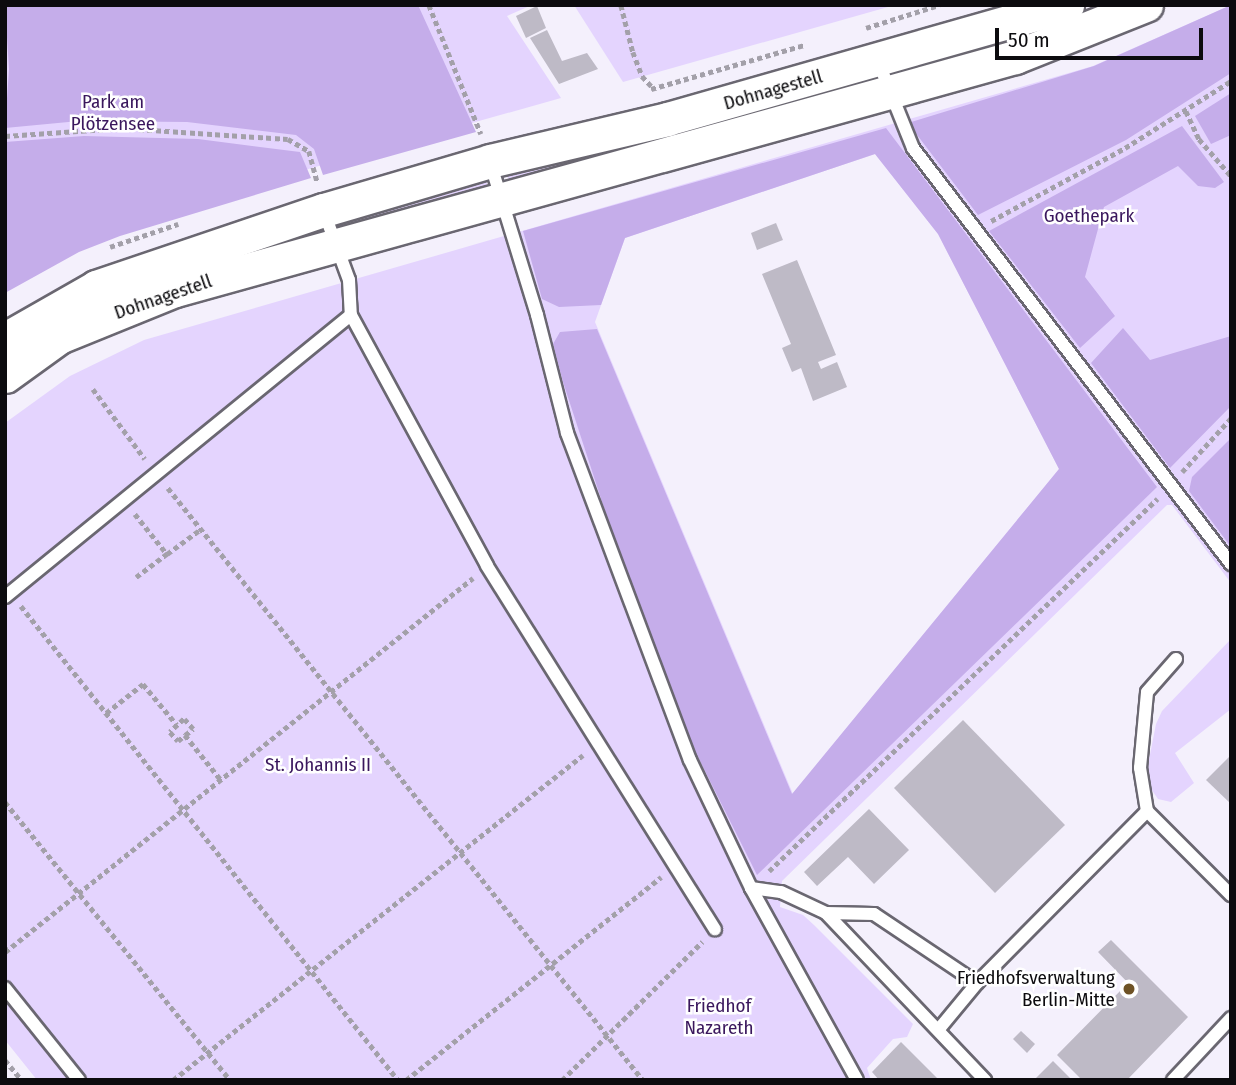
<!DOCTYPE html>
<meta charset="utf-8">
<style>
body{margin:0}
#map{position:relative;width:1236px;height:1085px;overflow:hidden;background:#f4f0fc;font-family:"Fira Sans Condensed",sans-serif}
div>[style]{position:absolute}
.green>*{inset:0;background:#e4d4fe}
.forest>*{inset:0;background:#c5adea}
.building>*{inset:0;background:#bebac6}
.path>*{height:4.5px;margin-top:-2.25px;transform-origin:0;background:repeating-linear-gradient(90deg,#a3a0a9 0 5px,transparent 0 8.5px)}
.roads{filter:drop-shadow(2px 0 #6a6771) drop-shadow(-2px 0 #6a6771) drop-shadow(0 2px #6a6771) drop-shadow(0 -2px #6a6771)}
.lane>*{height:12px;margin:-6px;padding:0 6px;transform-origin:6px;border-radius:6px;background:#fff}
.secondary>*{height:33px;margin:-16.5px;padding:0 16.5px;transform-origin:16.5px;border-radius:16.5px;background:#fff}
.dots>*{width:19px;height:19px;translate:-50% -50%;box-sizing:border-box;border:4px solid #fff;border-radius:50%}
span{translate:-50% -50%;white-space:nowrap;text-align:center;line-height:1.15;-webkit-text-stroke:5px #fff;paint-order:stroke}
.street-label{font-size:19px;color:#0c0b0e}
.park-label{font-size:19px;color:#3a175d}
.poi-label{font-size:19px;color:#0c0b0e}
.right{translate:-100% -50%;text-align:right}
.frame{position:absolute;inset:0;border:7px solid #0c0b0e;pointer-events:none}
.scale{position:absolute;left:995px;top:28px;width:208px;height:32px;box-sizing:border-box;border:4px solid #0c0b0e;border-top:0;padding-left:9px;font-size:21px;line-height:24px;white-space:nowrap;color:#0c0b0e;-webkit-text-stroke:5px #fff;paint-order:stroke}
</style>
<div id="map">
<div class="green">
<div style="clip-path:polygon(5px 5px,532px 5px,507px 16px,561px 98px,138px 217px,5px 279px)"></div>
<div style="clip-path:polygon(574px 5px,895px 5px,623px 82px)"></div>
<div style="clip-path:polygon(evenodd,1231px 5px,1231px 583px,1172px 505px,1167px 505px,782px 881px,780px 907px,803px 915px,814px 925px,913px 1024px,907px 1037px,893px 1039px,867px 1068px,871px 1080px,37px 1080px,5px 1040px,5px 423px,70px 376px,144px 340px,1093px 66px,1231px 5px,875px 154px,938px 234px,1059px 469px,793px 794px,595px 322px,625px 238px,875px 154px)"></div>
<div style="clip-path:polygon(655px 137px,655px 142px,510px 182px,506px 173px)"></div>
<div style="clip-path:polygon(484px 176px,488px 187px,345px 226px,342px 217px)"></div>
<div style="clip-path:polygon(1231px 639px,1231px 709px,1175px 753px,1194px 783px,1171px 802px,1158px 799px,1145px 780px,1156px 724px,1162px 711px)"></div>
</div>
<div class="forest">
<div style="clip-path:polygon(5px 5px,418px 5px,476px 132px,323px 175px,314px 149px,296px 135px,187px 122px,79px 121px,5px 128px,9px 69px)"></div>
<div style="clip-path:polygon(1231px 5px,1231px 73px,1126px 140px,978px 215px,908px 123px,1094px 66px)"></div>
<div style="clip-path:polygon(1231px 93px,1231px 135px,1211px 144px,1195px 116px)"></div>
<div style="clip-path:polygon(1182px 126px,1224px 182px,1215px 188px,1198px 186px,1178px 166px,1104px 207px,1085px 277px,1115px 316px,1080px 348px,989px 231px)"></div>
<div style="clip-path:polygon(886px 128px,1157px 487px,757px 875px,694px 749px,607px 517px,563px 382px,553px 344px,560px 332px,597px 329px,792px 794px,1059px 469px,938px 234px,875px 154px,625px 238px,601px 305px,559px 307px,542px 299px,523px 231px)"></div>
<div style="clip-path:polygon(84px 136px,198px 139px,300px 152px,311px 178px,120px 236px,79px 252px,5px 293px,5px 142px)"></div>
<div style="clip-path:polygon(1123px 328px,1150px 360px,1231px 336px,1231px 406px,1170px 468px,1091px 363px)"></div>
<div style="clip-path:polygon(1231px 438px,1231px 547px,1189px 491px,1192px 477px)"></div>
</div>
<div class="building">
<div style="clip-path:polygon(537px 6px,546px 28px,526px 38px,516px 16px)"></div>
<div style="clip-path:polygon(547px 30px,562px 61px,587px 53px,598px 69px,559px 84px,530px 38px)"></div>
<div style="clip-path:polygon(776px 223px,783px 240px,757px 250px,751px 233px)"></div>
<div style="clip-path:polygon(797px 260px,836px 355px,818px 362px,821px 369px,837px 362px,847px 387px,813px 401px,801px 368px,792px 372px,782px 348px,791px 344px,762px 274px)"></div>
<div style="clip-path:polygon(963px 720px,1065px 825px,995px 893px,894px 788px)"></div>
<div style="clip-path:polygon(1231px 755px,1231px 804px,1206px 780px)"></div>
<div style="clip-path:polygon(869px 809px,909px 850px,874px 884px,848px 857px,817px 886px,804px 872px)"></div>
<div style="clip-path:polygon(1111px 940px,1188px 1017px,1127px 1080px,1082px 1080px,1057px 1055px,1125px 986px,1133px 988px,1098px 952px)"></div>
<div style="clip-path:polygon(1021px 1031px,1035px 1044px,1027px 1053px,1013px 1039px)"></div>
<div style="clip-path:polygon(901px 1042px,939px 1080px,879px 1080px,872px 1072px)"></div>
<div style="clip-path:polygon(1053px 1061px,1072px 1080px,1034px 1080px)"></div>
</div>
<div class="path">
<div style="left:429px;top:5px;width:139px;rotate:68deg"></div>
<div style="left:621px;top:5px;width:49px;rotate:75.7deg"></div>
<div style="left:633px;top:52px;width:26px;rotate:69deg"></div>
<div style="left:642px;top:76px;width:16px;rotate:47deg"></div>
<div style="left:866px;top:28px;width:77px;rotate:-17.5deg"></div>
<div style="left:651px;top:89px;width:159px;rotate:-16deg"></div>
<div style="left:1186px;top:111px;width:31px;rotate:65deg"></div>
<div style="left:1199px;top:139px;width:49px;rotate:49.1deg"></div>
<div style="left:5px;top:136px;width:117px;rotate:-3.9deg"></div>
<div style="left:122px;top:128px;width:166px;rotate:3.8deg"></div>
<div style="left:288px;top:139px;width:24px;rotate:30deg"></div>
<div style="left:309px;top:151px;width:31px;rotate:75deg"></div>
<div style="left:991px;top:221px;width:153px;rotate:-28.6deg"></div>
<div style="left:1125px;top:148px;width:125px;rotate:-32.3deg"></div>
<div style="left:110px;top:247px;width:72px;rotate:-18.7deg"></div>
<div style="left:93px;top:389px;width:87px;rotate:53.4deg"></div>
<div style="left:1182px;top:472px;width:73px;rotate:-47.8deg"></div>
<div style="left:168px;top:488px;width:759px;rotate:51.26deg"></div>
<div style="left:135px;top:514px;width:51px;rotate:51.3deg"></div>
<div style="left:167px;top:554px;width:42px;rotate:-36.3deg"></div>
<div style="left:136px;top:577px;width:39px;rotate:-37deg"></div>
<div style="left:21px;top:606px;width:606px;rotate:51.5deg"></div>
<div style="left:106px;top:713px;width:47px;rotate:-38.1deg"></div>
<div style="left:143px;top:684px;width:53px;rotate:50.3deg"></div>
<div style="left:185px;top:735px;width:10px;rotate:-37deg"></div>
<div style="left:193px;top:729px;width:13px;rotate:-132deg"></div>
<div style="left:184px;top:719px;width:19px;rotate:137deg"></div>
<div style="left:170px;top:732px;width:12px;rotate:48deg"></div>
<div style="left:178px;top:741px;width:9px;rotate:-41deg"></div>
<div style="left:185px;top:735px;width:58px;rotate:51.3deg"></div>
<div style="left:5px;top:802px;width:358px;rotate:51deg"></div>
<div style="left:769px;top:871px;width:538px;rotate:-43.79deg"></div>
<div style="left:5px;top:952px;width:599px;rotate:-38.63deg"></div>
<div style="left:5px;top:1060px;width:26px;rotate:50deg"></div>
<div style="left:173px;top:1080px;width:523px;rotate:-38.4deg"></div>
<div style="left:406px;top:1080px;width:326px;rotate:-38.5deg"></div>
<div style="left:562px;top:1080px;width:197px;rotate:-44.6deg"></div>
</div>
<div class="roads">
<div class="lane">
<div style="left:878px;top:61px;width:94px;rotate:68.1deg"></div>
<div style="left:913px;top:148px;width:524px;rotate:52.6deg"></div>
<div style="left:490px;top:162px;width:160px;rotate:72.9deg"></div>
<div style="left:537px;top:315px;width:122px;rotate:75.7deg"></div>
<div style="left:567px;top:433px;width:349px;rotate:69.4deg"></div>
<div style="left:690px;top:760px;width:142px;rotate:64.5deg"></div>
<div style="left:751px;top:888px;width:219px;rotate:61.1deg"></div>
<div style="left:324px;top:212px;width:72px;rotate:69.8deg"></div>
<div style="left:349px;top:280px;width:35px;rotate:87deg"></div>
<div style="left:351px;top:315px;width:285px;rotate:61.5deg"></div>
<div style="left:487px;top:566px;width:429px;rotate:57.9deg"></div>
<div style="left:5px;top:597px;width:446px;rotate:-39.2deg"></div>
<div style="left:1147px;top:811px;width:44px;rotate:-99.2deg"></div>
<div style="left:1140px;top:768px;width:76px;rotate:-84.7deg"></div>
<div style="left:1147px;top:692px;width:44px;rotate:-48.7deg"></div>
<div style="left:751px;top:888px;width:30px;rotate:8deg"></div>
<div style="left:781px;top:892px;width:50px;rotate:25deg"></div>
<div style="left:826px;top:913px;width:231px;rotate:46.4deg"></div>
<div style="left:826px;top:913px;width:48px;rotate:1.2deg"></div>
<div style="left:874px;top:914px;width:124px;rotate:33.8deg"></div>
<div style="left:5px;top:988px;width:118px;rotate:51.2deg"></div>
<div style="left:939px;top:1029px;width:60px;rotate:-50.4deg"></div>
<div style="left:977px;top:983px;width:242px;rotate:-45.3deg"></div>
<div style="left:1147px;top:811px;width:119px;rotate:45deg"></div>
<div style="left:1173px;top:1080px;width:85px;rotate:-46.9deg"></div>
</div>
<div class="secondary">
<div style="left:5px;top:339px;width:105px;rotate:-29.7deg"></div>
<div style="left:96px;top:287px;width:241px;rotate:-18.7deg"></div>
<div style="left:324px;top:210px;width:173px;rotate:-16.4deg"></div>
<div style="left:490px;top:161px;width:182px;rotate:-13.3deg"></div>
<div style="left:667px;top:119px;width:416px;rotate:-15.9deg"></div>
<div style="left:5px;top:376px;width:67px;rotate:-35.8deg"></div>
<div style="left:59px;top:337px;width:125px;rotate:-22.1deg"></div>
<div style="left:175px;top:290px;width:872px;rotate:-15.5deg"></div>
<div style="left:1015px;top:57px;width:141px;rotate:-21.7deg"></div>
</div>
</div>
<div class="dots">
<div style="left:1129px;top:989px;background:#6e5225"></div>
</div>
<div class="street-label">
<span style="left:773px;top:90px;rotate:-16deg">Dohnagestell</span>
<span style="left:163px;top:297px;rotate:-19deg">Dohnagestell</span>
</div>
<div class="park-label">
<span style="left:113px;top:113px">Park am<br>Plötzensee</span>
<span style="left:1089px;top:216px">Goethepark</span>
<span style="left:318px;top:765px">St. Johannis II</span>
<span style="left:719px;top:1017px">Friedhof<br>Nazareth</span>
</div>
<div class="poi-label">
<span class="right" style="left:1115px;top:989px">Friedhofsverwaltung<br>Berlin-Mitte</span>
</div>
<div class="frame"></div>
<div class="scale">50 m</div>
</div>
